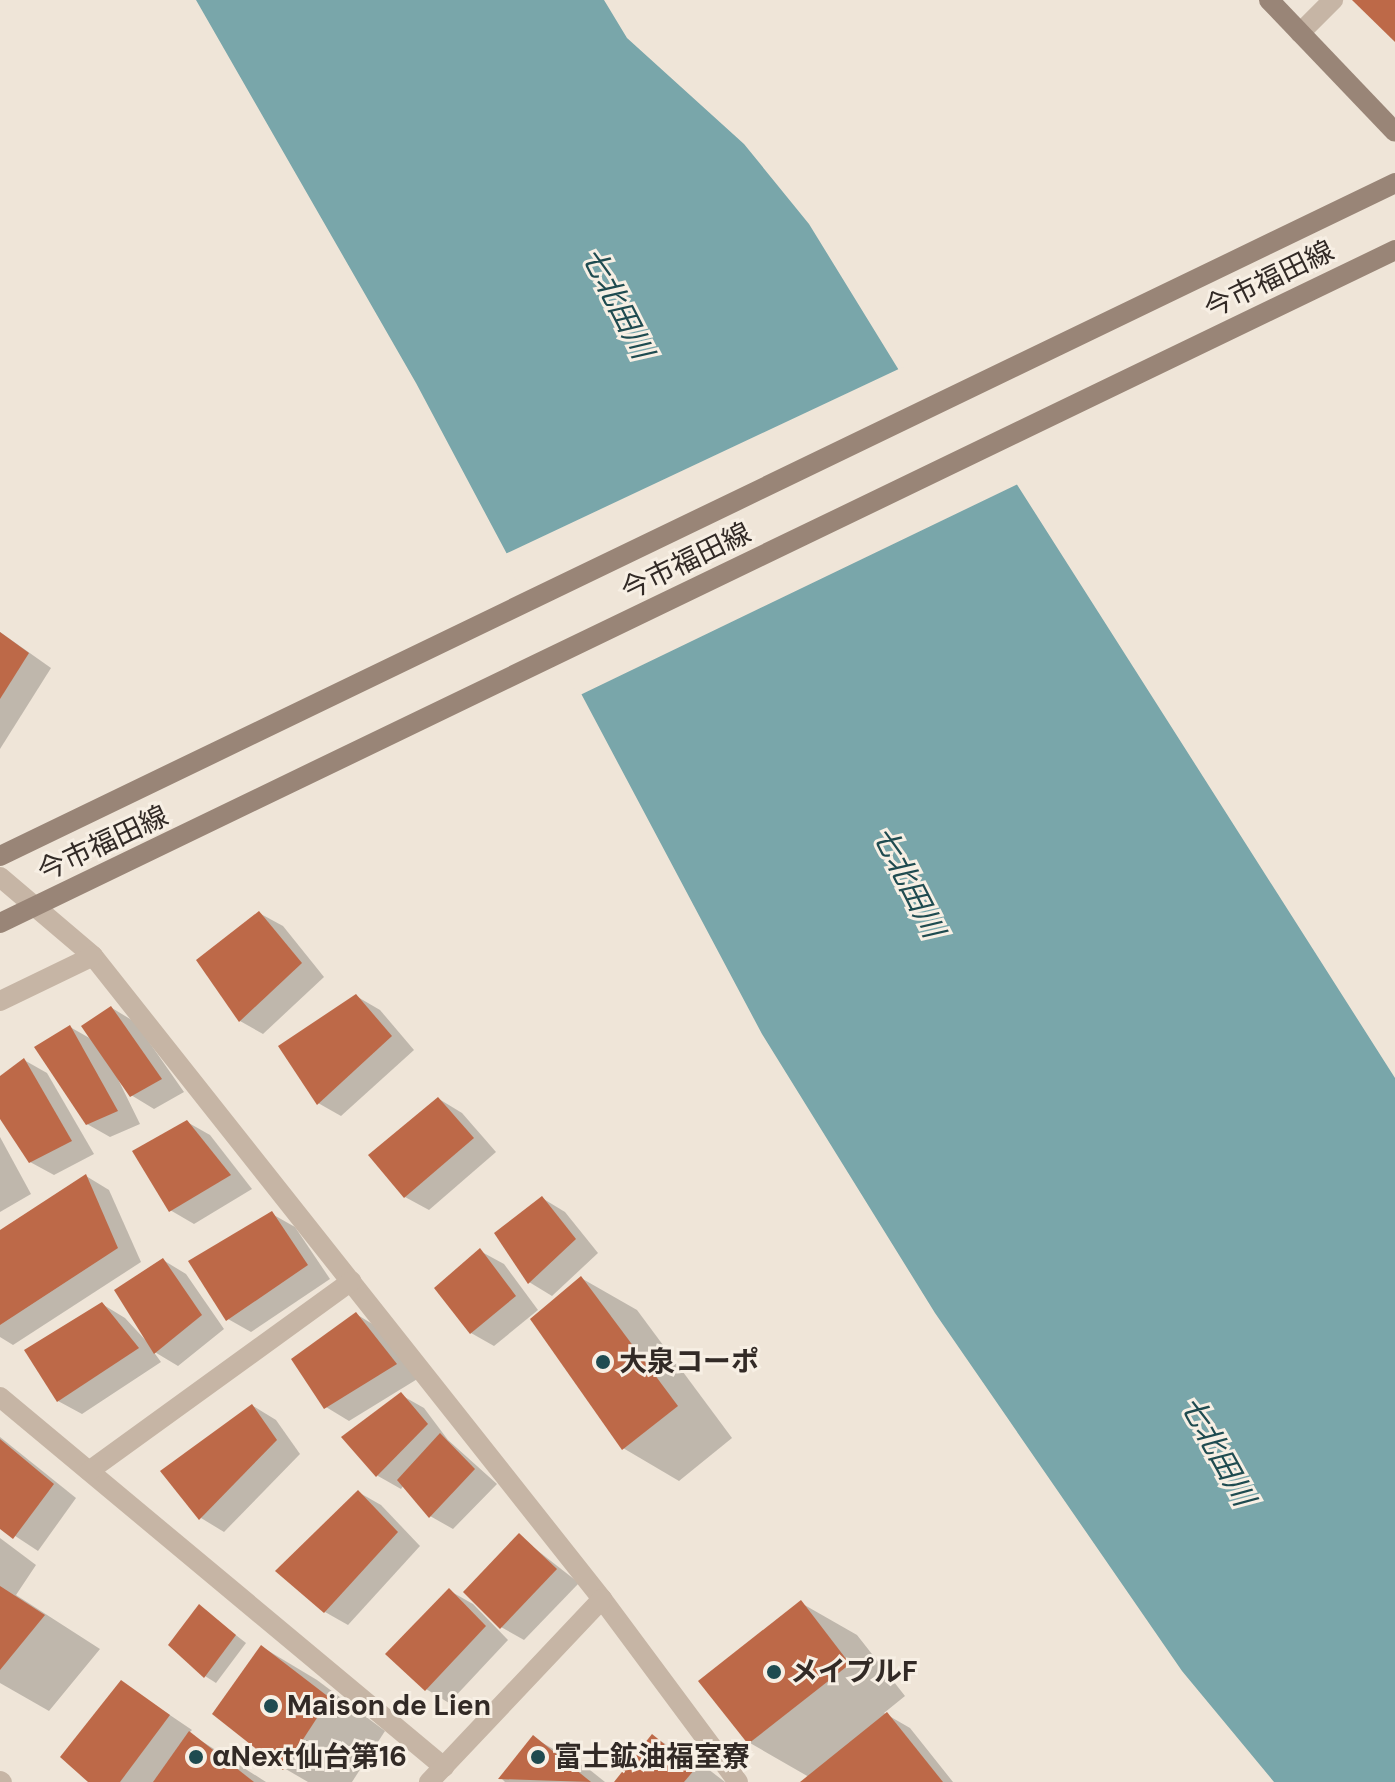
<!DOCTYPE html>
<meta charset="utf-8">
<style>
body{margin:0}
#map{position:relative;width:1395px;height:1782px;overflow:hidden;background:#efe5d8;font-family:"DM Sans","Noto Sans JP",sans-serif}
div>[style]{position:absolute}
.water>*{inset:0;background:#79a6aa}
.pier>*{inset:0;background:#efe5d8}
.shadow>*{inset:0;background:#0003}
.building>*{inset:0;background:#bd6948}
.minor>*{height:20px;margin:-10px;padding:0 10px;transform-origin:10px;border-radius:10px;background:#c6b5a5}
.secondary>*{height:20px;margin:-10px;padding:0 10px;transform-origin:10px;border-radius:10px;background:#998577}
.dots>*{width:22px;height:22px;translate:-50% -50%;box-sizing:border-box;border:4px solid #f7efe4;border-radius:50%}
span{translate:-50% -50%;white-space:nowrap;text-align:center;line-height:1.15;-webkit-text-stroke:6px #f7efe4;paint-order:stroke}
.street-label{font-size:28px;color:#322a26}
.poi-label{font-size:28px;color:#322a26;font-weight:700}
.left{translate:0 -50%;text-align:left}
.water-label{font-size:30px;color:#1f4b50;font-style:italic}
</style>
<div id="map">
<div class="water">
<div style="clip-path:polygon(196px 0,604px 0,627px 38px,744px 144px,809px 224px,964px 476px,1016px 483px,1395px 1078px,1395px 1782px,1274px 1782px,1182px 1671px,935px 1313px,762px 1034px,416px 383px)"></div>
</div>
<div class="pier">
<div style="clip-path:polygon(903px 367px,966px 472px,1020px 483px,578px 696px,503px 555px)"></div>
</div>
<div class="shadow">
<div style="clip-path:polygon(0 632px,51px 668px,0 749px)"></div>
<div style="clip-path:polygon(259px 913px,283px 926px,324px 977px,263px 1034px,240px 1021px)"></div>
<div style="clip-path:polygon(356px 996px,380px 1010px,414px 1050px,341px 1116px,318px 1103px)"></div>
<div style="clip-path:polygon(112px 1008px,135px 1022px,184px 1092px,154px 1109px,131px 1095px,112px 1067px,140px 1124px,110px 1137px,87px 1124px,70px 1027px,93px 1040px)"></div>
<div style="clip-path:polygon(24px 1060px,47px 1073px,94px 1154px,54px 1175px,30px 1162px,0 1115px,0 1079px)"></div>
<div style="clip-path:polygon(439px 1099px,462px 1113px,496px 1152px,429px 1210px,405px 1197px)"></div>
<div style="clip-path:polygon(187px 1122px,210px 1135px,252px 1189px,194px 1224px,170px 1210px)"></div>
<div style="clip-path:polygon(0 1137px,31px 1194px,0 1212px)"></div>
<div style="clip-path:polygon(86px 1176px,109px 1190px,141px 1262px,13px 1345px,0 1337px,0 1258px)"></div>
<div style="clip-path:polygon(542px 1198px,565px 1212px,598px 1253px,552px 1296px,529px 1282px)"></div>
<div style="clip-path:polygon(272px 1214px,295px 1227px,330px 1279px,251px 1332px,228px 1319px)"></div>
<div style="clip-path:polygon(480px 1251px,504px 1264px,538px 1310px,494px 1346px,471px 1333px)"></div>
<div style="clip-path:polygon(163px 1260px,186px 1274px,224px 1329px,178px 1366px,153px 1351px,161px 1362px,82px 1414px,58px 1401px,102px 1304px,125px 1318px,149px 1344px)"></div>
<div style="clip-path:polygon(581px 1278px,637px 1310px,732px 1438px,679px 1481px,623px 1448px)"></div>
<div style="clip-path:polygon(356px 1314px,379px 1328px,419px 1378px,349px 1421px,326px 1407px)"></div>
<div style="clip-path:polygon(401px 1395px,424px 1408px,448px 1440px,497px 1484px,453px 1529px,430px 1516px,404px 1485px,401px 1489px,378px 1476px,344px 1437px)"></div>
<div style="clip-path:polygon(253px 1406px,276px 1420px,300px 1454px,224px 1532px,201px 1518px)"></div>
<div style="clip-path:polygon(0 1437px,76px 1498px,38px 1551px,0 1526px)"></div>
<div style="clip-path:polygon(358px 1492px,381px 1505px,420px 1546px,348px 1625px,325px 1612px)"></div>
<div style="clip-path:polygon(519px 1536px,579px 1583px,524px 1640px,501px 1627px)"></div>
<div style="clip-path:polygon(0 1538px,36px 1565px,16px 1595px,100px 1649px,49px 1711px,0 1683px)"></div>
<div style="clip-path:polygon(450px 1591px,473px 1604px,508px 1640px,449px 1703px,426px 1689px)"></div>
<div style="clip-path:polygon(801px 1603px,857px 1635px,905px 1696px,884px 1713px,910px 1728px,953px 1782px,803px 1782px,809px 1777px,750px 1743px,701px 1681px)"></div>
<div style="clip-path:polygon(200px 1607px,246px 1643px,216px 1683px,205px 1676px)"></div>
<div style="clip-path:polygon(262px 1647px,317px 1680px,385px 1731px,352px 1782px,308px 1782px,284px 1768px)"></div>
<div style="clip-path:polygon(121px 1682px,192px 1730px,189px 1733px,266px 1782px,92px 1782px)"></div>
<div style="clip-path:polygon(652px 1736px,708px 1769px,725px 1782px,616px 1782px)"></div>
<div style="clip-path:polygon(534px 1738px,590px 1770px,605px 1782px,505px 1782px,501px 1778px)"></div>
</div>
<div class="building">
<div style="clip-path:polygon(1352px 0,1395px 0,1395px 42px)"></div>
<div style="clip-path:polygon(0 632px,29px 653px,0 699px)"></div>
<div style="clip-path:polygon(259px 911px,302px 963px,239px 1022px,196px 960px)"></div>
<div style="clip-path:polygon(356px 994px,392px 1036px,317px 1105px,278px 1046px)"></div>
<div style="clip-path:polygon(111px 1006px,162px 1079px,130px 1097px,81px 1026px)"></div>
<div style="clip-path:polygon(70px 1025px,118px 1111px,86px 1125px,34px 1047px)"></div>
<div style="clip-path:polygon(24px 1058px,72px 1141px,29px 1163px,0 1119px,0 1076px)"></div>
<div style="clip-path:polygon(438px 1097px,474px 1138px,404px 1198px,368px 1155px)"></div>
<div style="clip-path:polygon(187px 1120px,231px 1175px,169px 1212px,132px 1151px)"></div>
<div style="clip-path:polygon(86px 1174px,118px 1248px,0 1325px,0 1230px)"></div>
<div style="clip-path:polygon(542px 1196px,576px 1239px,528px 1284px,494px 1233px)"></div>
<div style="clip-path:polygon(272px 1211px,308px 1265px,226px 1321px,188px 1261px)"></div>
<div style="clip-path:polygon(480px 1248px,516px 1296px,470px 1334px,434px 1288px)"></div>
<div style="clip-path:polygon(163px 1258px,202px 1315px,154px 1354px,114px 1290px)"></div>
<div style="clip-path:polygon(581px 1276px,678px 1406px,622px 1450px,530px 1319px)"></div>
<div style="clip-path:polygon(102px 1302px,139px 1348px,57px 1402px,24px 1350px)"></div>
<div style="clip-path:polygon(356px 1312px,397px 1364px,324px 1409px,291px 1359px)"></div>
<div style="clip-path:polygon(401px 1392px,428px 1424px,376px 1477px,341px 1437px)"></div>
<div style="clip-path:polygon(252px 1404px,277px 1440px,199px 1520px,160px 1471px)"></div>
<div style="clip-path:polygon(440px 1433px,475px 1469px,429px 1518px,397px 1480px)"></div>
<div style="clip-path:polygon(0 1439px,54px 1484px,13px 1539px,0 1529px)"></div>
<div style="clip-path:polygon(358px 1490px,398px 1532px,324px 1613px,275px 1571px)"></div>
<div style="clip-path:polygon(519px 1533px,557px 1569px,500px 1629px,463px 1592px)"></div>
<div style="clip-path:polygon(0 1586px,45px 1615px,0 1670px)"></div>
<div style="clip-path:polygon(449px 1588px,486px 1626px,425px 1691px,385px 1654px)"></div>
<div style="clip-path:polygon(801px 1600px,850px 1664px,748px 1744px,698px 1681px)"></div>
<div style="clip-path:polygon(199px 1604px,236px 1635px,204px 1678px,168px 1645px)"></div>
<div style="clip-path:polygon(261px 1645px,330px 1698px,283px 1770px,212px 1714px)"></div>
<div style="clip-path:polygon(121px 1680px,170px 1715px,120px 1782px,88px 1782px,60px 1757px)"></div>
<div style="clip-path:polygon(887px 1712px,943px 1782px,800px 1782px)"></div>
<div style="clip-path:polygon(189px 1731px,254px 1782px,153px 1782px)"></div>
<div style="clip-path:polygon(652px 1734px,695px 1769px,684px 1782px,614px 1782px)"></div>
<div style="clip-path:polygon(533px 1735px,591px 1782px,498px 1779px)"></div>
</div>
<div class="minor">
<div style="left:1300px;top:33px;width:47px;rotate:-45deg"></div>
<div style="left:0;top:877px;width:122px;rotate:40.3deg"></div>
<div style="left:93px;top:956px;width:820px;rotate:51.63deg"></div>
<div style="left:602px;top:1599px;width:228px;rotate:53.4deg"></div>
<div style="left:0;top:1001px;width:103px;rotate:-25.8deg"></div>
<div style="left:0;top:1397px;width:578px;rotate:39.81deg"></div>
<div style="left:89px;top:1471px;width:324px;rotate:-35.9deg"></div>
<div style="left:0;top:1781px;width:2px;rotate:27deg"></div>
<div style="left:429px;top:1782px;width:252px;rotate:-46.6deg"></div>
</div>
<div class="secondary">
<div style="left:1269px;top:0;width:182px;rotate:46.3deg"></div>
<div style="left:0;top:856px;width:1549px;rotate:-25.75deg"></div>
<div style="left:0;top:923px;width:1549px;rotate:-25.75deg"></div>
</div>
<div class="dots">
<div style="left:603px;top:1362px;background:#1f4b50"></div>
<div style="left:774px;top:1672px;background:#1f4b50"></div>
<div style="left:271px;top:1706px;background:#1f4b50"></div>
<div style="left:196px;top:1757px;background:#1f4b50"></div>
<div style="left:538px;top:1757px;background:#1f4b50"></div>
</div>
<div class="street-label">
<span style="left:1269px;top:280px;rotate:-26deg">今市福田線</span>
<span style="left:686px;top:562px;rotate:-26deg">今市福田線</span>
<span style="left:103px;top:844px;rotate:-25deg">今市福田線</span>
</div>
<div class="poi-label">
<span class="left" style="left:619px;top:1362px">大泉コーポ</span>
<span class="left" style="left:790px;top:1672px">メイプルF</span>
<span class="left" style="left:287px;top:1706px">Maison de Lien</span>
<span class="left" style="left:212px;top:1757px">αNext仙台第16</span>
<span class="left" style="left:554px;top:1757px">富士鉱油福室寮</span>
</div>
<div class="water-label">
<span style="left:617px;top:303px;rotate:63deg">七北田川</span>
<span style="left:908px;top:882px;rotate:63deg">七北田川</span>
<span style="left:1217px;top:1451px;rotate:61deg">七北田川</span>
</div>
</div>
